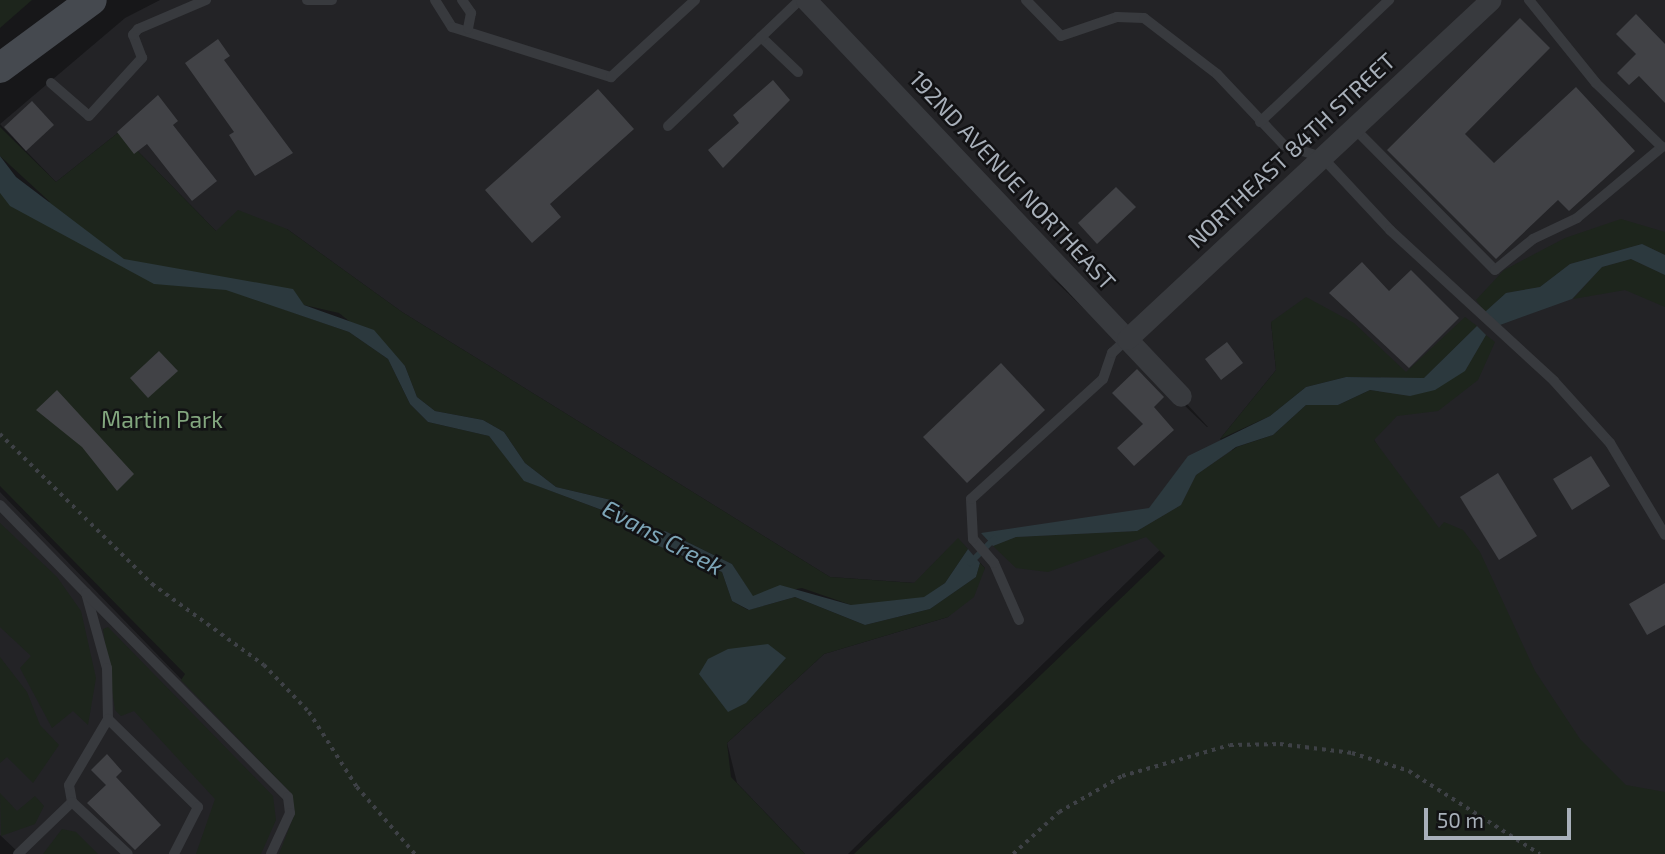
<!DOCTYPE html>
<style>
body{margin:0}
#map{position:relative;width:1665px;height:854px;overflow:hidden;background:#171719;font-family:"Exo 2",sans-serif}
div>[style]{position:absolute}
.built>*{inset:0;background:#232326}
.green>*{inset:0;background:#1d251c}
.water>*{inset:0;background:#2c393e}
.stream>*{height:6px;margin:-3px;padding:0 3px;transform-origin:3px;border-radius:3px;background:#2c393e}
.building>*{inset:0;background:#414246}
.path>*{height:3.5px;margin-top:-1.75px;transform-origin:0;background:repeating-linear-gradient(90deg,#3e4146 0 3.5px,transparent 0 8.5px)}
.lane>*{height:10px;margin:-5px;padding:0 5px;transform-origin:5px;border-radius:5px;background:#383a3e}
.street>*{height:21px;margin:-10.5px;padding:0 10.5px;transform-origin:10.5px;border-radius:10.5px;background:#383a3e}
.secondary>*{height:30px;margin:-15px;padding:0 15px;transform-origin:15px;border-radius:15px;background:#45494f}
span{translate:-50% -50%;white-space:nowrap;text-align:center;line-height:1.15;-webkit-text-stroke:5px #121214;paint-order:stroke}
.street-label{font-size:23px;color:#a8b0ba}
.park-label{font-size:23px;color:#82a67e}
.water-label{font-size:24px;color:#7da5b7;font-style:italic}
.scale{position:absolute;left:1424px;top:808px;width:147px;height:32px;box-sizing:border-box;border:4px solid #a8b0ba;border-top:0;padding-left:9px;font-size:21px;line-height:24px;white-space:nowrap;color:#a8b0ba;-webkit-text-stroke:5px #121214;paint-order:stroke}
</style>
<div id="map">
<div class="built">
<div style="clip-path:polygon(evenodd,160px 0,1665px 0,1665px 820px,1598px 784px,1374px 440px,1382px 363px,1271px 322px,1276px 370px,1220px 439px,1247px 465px,848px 854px,805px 854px,737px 783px,727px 743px,824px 654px,948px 617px,985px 568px,958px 539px,915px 583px,830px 577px,402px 312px,287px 229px,216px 231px,119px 132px,56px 182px,0 124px,125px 18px,160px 0,1048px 274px,1127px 339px,1208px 427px,1207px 427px,1048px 274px)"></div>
<div style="clip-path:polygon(0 492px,181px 679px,334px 783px,305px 854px,20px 854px,0 835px)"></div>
</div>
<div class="green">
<div style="clip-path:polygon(0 0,32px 0,0 28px)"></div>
<div style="clip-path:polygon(0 127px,56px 182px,119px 132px,216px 231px,238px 210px,287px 229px,402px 312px,830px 577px,914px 583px,958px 538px,968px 549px,945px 583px,925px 597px,883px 606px,851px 605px,802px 588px,753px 597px,732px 564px,665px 531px,655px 534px,611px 500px,556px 487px,525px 463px,504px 432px,483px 420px,435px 411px,417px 397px,405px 366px,339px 313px,304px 305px,280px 308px,349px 332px,388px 359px,410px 404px,428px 422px,489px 436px,525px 481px,620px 517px,686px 559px,722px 572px,732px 601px,748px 610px,795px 597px,865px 625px,930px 609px,976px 577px,980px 563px,985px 568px,974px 597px,948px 617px,824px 654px,727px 743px,731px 777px,805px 854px,279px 854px,295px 813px,291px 793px,181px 680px,185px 674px,0 486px,0 193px,50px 202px,0 156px)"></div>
<div style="clip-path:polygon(1621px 219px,1665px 232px,1665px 255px,1642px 244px,1570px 264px,1540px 287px,1506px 293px,1485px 312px,1476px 300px,1504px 270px,1565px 238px)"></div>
<div style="clip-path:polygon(1631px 259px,1665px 275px,1665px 307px,1625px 290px,1573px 299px,1602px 267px)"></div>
<div style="clip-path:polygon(1306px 297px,1354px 323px,1406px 372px,1465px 317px,1477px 326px,1424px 378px,1346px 377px,1306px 387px,1270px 416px,1220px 439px,1276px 370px,1271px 322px)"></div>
<div style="clip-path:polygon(1486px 335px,1495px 342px,1478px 380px,1438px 411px,1397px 416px,1374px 440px,1439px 528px,1444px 522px,1463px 530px,1480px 552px,1535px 671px,1580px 739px,1626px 785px,1665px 792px,1665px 854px,854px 854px,1165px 556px,1146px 537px,1048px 572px,1016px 568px,993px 546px,1016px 537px,1137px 531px,1181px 505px,1196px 475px,1237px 447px,1273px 435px,1306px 405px,1338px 405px,1370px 390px,1410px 396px,1465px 371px)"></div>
<div style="clip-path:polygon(0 523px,57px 577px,81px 611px,96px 678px,88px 725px,73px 711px,52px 728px,20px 668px,31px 656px,0 627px)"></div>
<div style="clip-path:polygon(108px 627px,273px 796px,276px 820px,261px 854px,196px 854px,215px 799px,134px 711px,121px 716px,115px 710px,103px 629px)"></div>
<div style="clip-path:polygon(0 657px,27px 692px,40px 725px,59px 745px,33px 783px,7px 757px,0 763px)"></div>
<div style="clip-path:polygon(0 793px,17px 811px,35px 796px,44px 806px,35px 824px,1px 836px)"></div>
<div style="clip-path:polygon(62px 829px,76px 832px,98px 854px,43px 854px)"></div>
</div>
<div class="water">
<div style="clip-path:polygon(0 156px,16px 177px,124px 259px,293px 289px,304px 305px,374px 330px,405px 366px,417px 397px,435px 411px,483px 420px,504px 432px,525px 463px,556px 487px,611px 500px,655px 533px,665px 531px,732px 564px,753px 596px,780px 585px,851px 605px,924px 597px,945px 583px,968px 549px,980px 563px,976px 577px,930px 609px,865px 625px,795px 597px,749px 610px,732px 601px,722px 572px,649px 542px,618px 516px,524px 481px,489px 436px,428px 422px,410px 404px,388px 359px,349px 332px,226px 290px,154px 284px,10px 206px,0 193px)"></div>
<div style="clip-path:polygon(1642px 244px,1665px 255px,1665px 275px,1631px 259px,1602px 267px,1572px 299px,1500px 325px,1485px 312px,1506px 293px,1540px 287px,1570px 264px)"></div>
<div style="clip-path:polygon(1477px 326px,1486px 335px,1465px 371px,1435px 390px,1410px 396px,1370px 390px,1338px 405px,1306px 405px,1273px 435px,1236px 447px,1196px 475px,1181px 505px,1137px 531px,1016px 537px,993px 546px,981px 533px,1149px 508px,1188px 456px,1270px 416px,1306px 387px,1346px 377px,1424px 378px)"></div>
<div style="clip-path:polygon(768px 644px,786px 658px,746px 703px,728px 712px,699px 674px,708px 659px,728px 649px)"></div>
</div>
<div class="stream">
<div style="left:970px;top:563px;width:34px;rotate:-45deg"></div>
</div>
<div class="building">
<div style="clip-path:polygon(1636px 14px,1665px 44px,1665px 103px,1639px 76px,1629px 85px,1617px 73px,1636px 54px,1616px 34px)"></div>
<div style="clip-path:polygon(1520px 18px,1550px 48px,1465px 134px,1494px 163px,1576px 87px,1635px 151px,1569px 211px,1558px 200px,1496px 259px,1387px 150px)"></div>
<div style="clip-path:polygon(218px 39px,230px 56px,224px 60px,293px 153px,255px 176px,229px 135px,234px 132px,185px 63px)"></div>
<div style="clip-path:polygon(773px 80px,790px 100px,723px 168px,708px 150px,739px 123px,733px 115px)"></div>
<div style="clip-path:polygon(598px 89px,634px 129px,550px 204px,561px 217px,532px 243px,485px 190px)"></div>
<div style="clip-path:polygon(158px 95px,178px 121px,173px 125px,217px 181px,192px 201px,147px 144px,134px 154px,117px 132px)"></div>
<div style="clip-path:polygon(32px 101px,54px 125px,26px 151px,4px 127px)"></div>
<div style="clip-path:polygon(1116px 187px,1136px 207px,1097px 244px,1078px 223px)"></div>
<div style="clip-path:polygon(1362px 262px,1389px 291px,1411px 270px,1459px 318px,1409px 368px,1329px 293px)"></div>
<div style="clip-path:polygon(1227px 342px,1243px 363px,1221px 380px,1205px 359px)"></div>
<div style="clip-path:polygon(159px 351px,178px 371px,148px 398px,130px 378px)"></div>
<div style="clip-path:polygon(1001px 363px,1045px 410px,967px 483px,923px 437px)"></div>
<div style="clip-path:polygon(1137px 369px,1164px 397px,1154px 407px,1174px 430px,1134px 466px,1117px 448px,1143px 424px,1112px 393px)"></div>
<div style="clip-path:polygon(57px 390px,134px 474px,117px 491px,82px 447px,36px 410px)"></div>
<div style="clip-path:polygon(1591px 456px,1610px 486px,1572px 510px,1553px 479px)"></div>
<div style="clip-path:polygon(1498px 473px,1537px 536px,1499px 560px,1460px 497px)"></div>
<div style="clip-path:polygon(1665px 583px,1665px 625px,1647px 635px,1629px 604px)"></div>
<div style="clip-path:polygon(107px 754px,122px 771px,116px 777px,161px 825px,135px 850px,87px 803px,106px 785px,91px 770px)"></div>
</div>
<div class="path">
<div style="left:0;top:434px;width:214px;rotate:44.6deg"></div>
<div style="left:152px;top:584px;width:138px;rotate:35.9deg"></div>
<div style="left:264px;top:665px;width:65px;rotate:46.2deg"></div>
<div style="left:309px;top:712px;width:89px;rotate:57.4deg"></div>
<div style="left:357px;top:787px;width:89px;rotate:49.1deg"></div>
<div style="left:1013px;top:854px;width:62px;rotate:-42.4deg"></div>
<div style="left:1059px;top:812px;width:73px;rotate:-29.7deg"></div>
<div style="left:1122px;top:776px;width:112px;rotate:-16deg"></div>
<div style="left:1230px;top:745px;width:50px;rotate:-1.1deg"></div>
<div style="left:1280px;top:744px;width:73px;rotate:7.1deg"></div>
<div style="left:1352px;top:753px;width:60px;rotate:17.5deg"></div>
<div style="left:1409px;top:771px;width:155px;rotate:32.4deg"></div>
</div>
<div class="lane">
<div style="left:307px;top:0;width:25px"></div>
<div style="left:435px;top:0;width:32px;rotate:58deg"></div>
<div style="left:452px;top:27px;width:167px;rotate:17.5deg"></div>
<div style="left:611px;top:77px;width:114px;rotate:-42.5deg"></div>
<div style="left:462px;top:0;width:16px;rotate:55deg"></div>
<div style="left:471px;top:13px;width:16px;rotate:101deg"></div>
<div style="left:1026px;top:0;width:50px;rotate:45.8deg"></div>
<div style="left:1061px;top:36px;width:59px;rotate:-18.7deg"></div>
<div style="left:1117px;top:17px;width:27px;rotate:2deg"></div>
<div style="left:1144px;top:18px;width:92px;rotate:37.5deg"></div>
<div style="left:1217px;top:74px;width:98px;rotate:46.7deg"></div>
<div style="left:1284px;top:145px;width:40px;rotate:18deg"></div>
<div style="left:1322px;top:157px;width:100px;rotate:47deg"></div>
<div style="left:1390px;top:230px;width:223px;rotate:42.6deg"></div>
<div style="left:1554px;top:381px;width:84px;rotate:47.9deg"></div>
<div style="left:1610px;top:443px;width:107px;rotate:59.1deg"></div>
<div style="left:761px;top:37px;width:51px;rotate:43.4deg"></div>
<div style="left:51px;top:83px;width:50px;rotate:41deg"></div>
<div style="left:89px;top:116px;width:79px;rotate:-47.6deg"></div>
<div style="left:142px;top:58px;width:25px;rotate:-111deg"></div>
<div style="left:133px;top:35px;width:8px;rotate:-50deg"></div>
<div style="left:138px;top:29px;width:74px;rotate:-23.1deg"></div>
<div style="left:1260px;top:122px;width:178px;rotate:-43.4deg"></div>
<div style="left:668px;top:126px;width:182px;rotate:-43.7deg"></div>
<div style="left:1354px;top:128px;width:200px;rotate:45.2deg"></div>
<div style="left:1495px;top:270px;width:49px;rotate:-39.2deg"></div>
<div style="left:1533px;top:239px;width:49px;rotate:-25.5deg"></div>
<div style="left:1577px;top:218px;width:111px;rotate:-39.9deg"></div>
<div style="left:1662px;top:147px;width:92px;rotate:-135.9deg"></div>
<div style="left:1596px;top:83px;width:107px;rotate:-128.9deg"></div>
<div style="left:0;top:505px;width:123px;rotate:45.7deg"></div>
<div style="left:86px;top:593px;width:78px;rotate:74.4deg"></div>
<div style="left:107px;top:668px;width:51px;rotate:88.9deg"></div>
<div style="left:86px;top:593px;width:287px;rotate:45.3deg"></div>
<div style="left:288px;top:797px;width:16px;rotate:83deg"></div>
<div style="left:290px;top:813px;width:45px;rotate:114.9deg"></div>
<div style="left:1019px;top:620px;width:62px;rotate:-113.7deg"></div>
<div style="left:994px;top:563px;width:32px;rotate:-131deg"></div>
<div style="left:973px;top:539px;width:40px;rotate:-92.9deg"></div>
<div style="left:971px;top:499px;width:178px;rotate:-42.3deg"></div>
<div style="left:1103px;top:379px;width:28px;rotate:-71deg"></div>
<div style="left:1112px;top:353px;width:21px;rotate:-43deg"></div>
<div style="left:72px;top:802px;width:17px;rotate:-100deg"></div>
<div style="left:69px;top:785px;width:77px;rotate:-59.4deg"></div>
<div style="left:108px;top:719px;width:126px;rotate:44.4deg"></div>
<div style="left:198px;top:807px;width:53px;rotate:117.1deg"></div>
<div style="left:18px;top:854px;width:75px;rotate:-43.9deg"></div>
<div style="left:72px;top:802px;width:76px;rotate:42.9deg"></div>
</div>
<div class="street">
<div style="left:806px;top:0;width:545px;rotate:46.56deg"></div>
<div style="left:1127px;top:339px;width:497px;rotate:-43deg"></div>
</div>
<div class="secondary">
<div style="left:0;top:68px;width:114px;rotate:-36.5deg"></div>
</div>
<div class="street-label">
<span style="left:1291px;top:150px;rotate:-43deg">NORTHEAST 84TH STREET</span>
<span style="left:1013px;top:180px;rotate:47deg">192ND AVENUE NORTHEAST</span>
</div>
<div class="park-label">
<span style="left:162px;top:419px">Martin Park</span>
</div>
<div class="water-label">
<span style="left:663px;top:537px;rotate:28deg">Evans Creek</span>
</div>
<div class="scale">50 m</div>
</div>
